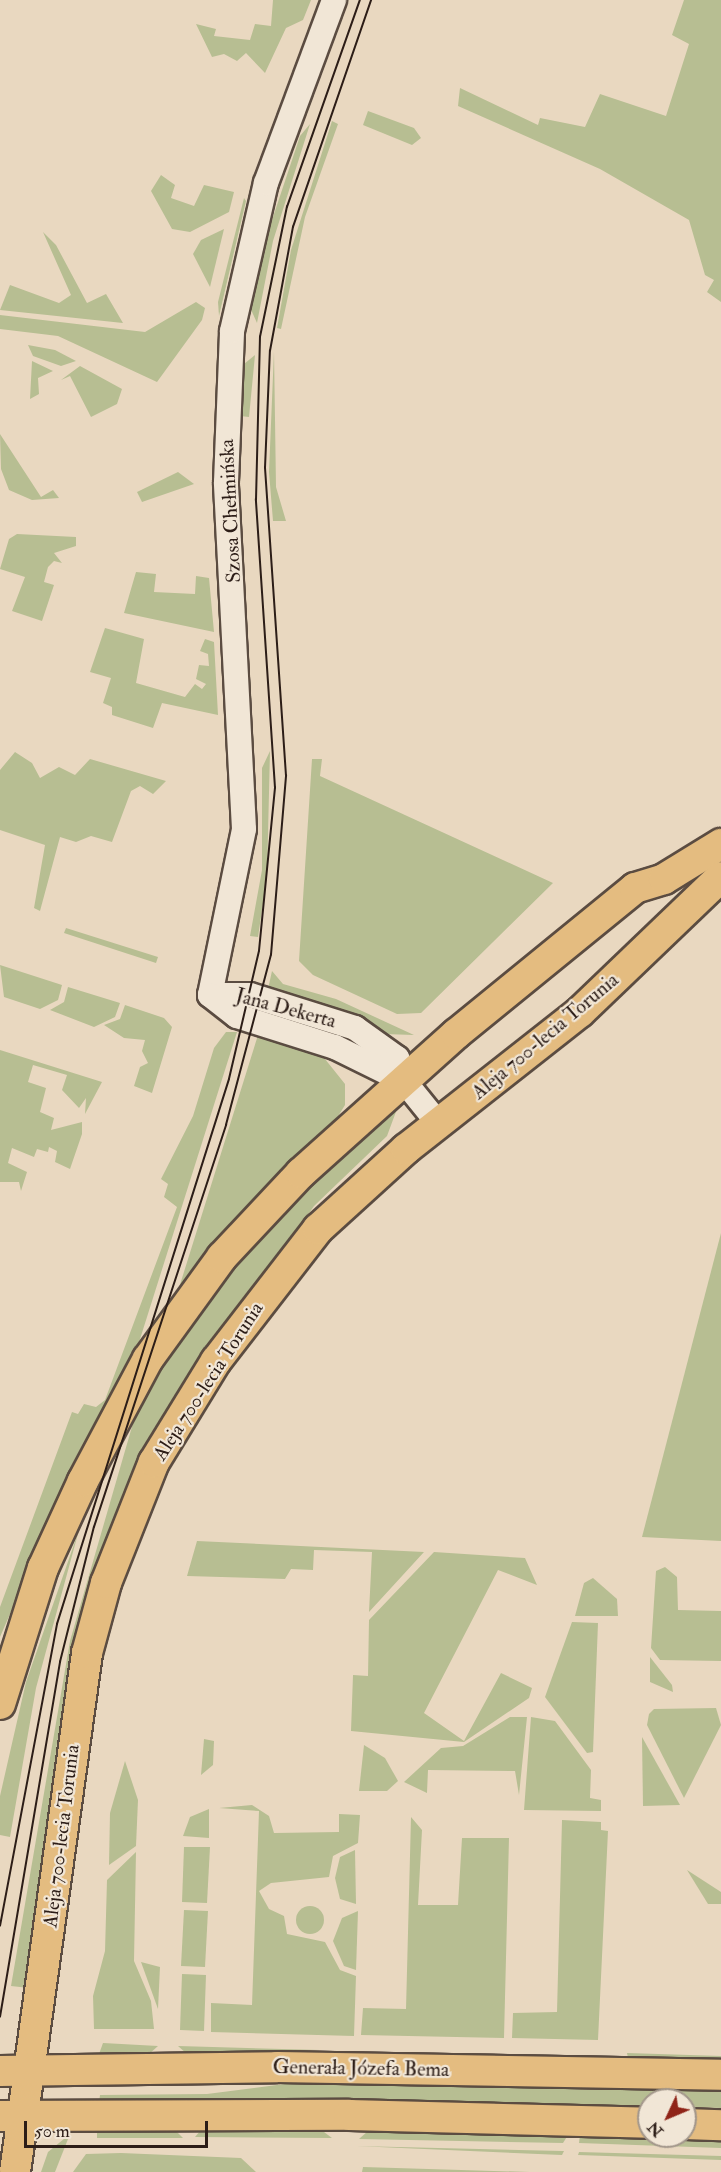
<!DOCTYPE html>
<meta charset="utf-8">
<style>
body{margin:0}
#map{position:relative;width:721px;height:2172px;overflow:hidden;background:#e9d8c0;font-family:"IM FELL Double Pica",serif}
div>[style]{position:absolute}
.green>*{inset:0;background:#b7be92}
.round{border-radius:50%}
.roads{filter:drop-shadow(2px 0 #5b4c41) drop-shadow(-2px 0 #5b4c41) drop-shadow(0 2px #5b4c41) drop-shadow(0 -2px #5b4c41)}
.minor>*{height:24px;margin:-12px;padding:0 12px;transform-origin:12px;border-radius:12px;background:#f1e6d6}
.major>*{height:30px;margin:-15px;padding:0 15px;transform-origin:15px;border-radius:15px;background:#e4bc80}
.tram>*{height:1.5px;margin:-0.75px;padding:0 0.75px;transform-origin:0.75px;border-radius:0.75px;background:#2c1d17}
span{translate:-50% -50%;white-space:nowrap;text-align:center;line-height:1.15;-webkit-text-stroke:4.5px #f1e6d6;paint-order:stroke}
.street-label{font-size:20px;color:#2c1d17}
.north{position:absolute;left:637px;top:2088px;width:60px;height:60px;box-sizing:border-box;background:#f1e6d6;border:2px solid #a2968a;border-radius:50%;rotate:226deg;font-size:16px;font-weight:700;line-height:24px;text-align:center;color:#2c1d17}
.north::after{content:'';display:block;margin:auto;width:21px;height:27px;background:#8f2418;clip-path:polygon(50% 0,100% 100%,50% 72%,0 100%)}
.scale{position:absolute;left:24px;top:2121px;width:184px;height:27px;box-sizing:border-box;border:3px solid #2c1d17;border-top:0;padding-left:8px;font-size:18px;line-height:21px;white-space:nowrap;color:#2c1d17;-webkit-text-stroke:4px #f1e6d6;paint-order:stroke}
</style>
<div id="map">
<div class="green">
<div style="clip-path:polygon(273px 0,311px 0,303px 20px,286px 28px,265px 73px,246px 53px,237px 61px,224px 54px,212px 57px,196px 24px,216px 29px,214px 36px,250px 40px,255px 24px,271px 26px)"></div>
<div style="clip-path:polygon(684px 0,721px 0,721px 302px,707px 292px,714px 280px,705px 275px,689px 220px,600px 169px,458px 106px,460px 88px,538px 125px,540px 118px,585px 127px,600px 94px,666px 116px,689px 44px,672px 35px)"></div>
<div style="clip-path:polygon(368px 111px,414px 128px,421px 138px,412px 145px,363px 125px)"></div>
<div style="clip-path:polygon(332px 121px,338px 124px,305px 217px,281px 329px,277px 328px,291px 250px)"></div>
<div style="clip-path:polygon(310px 124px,273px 241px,257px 323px,248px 303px,264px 244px,300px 136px)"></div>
<div style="clip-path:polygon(161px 175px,175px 185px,171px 198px,194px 206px,204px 185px,234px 192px,229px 212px,190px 232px,172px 229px,151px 191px)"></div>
<div style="clip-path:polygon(244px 198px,246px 201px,219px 316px,218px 302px)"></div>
<div style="clip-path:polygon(224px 229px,210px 287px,193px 254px,201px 240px)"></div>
<div style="clip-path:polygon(43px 232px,56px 245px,87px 303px,106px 294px,123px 323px,0 310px,10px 285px,59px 303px,71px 295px)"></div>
<div style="clip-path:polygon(196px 302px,205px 308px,202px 320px,157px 382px,58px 336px,0 329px,0 315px,145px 332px)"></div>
<div style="clip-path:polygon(28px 345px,55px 350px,76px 361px,61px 366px,33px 356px)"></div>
<div style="clip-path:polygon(274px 351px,276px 487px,286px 521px,273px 521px,269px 472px)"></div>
<div style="clip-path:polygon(255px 355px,249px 417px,240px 416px,244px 364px)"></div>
<div style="clip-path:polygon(32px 361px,53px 371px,38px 378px,39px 394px,30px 399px)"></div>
<div style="clip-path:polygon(80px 366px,122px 389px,117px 404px,91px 417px,70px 376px,61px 380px)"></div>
<div style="clip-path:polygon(0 434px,41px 497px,53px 490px,59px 498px,32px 500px,9px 490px,1px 469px)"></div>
<div style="clip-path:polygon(178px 472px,194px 484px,142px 502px,137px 492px)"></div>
<div style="clip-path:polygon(17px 534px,76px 537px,76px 546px,54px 553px,62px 563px,54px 561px,48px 567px,44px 582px,54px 585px,42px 621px,12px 611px,25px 577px,0 569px,9px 539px)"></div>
<div style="clip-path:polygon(136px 572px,156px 574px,154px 592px,195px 594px,196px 576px,209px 578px,214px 632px,124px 613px)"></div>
<div style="clip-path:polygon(105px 628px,144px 639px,136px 683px,185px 697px,195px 684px,202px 689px,206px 684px,196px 679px,199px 665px,209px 666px,208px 654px,200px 651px,205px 639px,214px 642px,218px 715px,162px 703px,153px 728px,112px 715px,112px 707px,103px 703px,111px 678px,90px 672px)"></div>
<div style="clip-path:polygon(270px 751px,267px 876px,258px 937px,250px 936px,262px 870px,262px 768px)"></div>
<div style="clip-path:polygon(15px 752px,32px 763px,40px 778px,59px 767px,75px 775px,90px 759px,166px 781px,153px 794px,140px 786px,131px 791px,112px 842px,91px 836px,76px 842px,60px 837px,40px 911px,34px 908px,45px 845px,0 830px,0 770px)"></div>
<div style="clip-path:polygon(312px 759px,322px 759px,320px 776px,553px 883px,421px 1013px,397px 1014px,313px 975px,299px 961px)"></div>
<div style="clip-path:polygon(66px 928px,158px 957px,156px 963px,64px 933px)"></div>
<div style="clip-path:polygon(0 965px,62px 985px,58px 1000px,40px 1009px,4px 997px)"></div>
<div style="clip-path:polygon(272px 971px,283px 984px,336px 999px,414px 1035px,384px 1034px,308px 1000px,268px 989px)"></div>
<div style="clip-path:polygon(68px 987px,120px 1003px,115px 1017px,94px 1027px,50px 1010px,64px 1002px)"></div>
<div style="clip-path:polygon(125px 1005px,164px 1018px,172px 1027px,152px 1093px,134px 1086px,140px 1067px,148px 1063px,142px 1051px,145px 1040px,124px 1038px,104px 1025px,120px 1019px)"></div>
<div style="clip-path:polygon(226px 1032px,237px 1032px,135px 1355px,88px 1435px,0 1637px,0 1607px,72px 1412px,78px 1414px,84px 1404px,96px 1407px,105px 1400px,177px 1207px,164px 1197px,168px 1184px,161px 1179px,193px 1116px,214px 1048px)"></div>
<div style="clip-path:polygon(258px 1035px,321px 1054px,345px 1084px,345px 1105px,332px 1126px,232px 1225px,178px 1291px)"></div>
<div style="clip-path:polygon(0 1050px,102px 1082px,85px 1114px,86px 1098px,79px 1108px,62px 1090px,67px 1075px,33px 1065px,28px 1082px,46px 1088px,40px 1112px,54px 1118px,51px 1130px,82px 1122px,82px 1134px,70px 1169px,55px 1162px,57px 1151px,49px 1147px,48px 1152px,37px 1149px,34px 1157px,12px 1148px,8px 1163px,27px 1172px,21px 1191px,19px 1182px,0 1182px)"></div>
<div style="clip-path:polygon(397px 1109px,387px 1136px,314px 1206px,278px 1258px,78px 1636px,57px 1743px,29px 1988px,11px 1986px,70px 1641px,140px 1399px,236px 1263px,310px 1183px)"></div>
<div style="clip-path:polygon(721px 1233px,721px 1541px,642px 1537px)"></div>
<div style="clip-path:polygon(79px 1530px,36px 1688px,10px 1837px,0 1835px,0 1796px,26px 1682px)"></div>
<div style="clip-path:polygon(197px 1541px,424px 1552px,369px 1612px,372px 1552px,314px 1550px,313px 1570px,291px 1569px,285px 1579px,187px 1576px)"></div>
<div style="clip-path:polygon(434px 1552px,525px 1558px,537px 1585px,498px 1570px,424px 1713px,464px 1741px,501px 1673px,532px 1688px,529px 1698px,464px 1742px,351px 1731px,353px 1675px,368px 1676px,369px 1620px)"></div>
<div style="clip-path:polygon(665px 1567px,677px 1577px,678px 1610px,721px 1611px,721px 1661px,660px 1660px,651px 1648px,656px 1571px)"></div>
<div style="clip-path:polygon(593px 1578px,617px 1599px,618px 1616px,575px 1616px,584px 1583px)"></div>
<div style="clip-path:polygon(572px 1622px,598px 1623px,593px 1752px,587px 1753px,545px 1697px)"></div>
<div style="clip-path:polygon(650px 1657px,672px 1685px,673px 1692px,650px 1682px)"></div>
<div style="clip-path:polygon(716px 1708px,721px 1725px,684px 1798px,647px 1725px,649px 1714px,654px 1709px)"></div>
<div style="clip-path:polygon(510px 1717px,527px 1717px,519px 1795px,515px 1771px,428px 1770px,427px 1793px,404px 1782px,441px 1748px,463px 1746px)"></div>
<div style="clip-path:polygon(531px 1717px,555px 1721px,591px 1770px,590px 1798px,601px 1800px,601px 1811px,524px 1810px)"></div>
<div style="clip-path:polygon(642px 1737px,680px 1805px,643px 1806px)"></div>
<div style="clip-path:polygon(204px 1739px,214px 1741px,213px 1765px,201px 1775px)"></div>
<div style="clip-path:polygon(364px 1745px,385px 1758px,398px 1781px,387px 1791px,359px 1791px)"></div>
<div style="clip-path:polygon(125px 1761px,138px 1800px,136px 1846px,109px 1865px,110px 1813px)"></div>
<div style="clip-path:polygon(252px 1805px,269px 1816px,274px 1833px,339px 1832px,339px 1814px,360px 1815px,358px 1843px,333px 1856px,329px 1877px,271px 1883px,259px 1891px,269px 1909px,284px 1916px,287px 1934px,325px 1942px,340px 1970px,356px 1976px,354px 2036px,211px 2032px,211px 2003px,252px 2005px,259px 1811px,219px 1808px)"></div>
<div style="clip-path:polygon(209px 1809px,209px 1838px,183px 1836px,190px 1817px)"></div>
<div style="clip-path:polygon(411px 1817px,422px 1830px,418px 1905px,458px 1905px,462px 1838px,509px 1838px,504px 2038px,361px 2035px,363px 2008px,406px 2009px)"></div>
<div style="clip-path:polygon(562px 1820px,601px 1822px,601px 1830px,608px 1831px,598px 2040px,512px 2038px,513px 2013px,557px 2012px)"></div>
<div style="clip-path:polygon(184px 1847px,210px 1847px,207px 1903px,182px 1902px)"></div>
<div style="clip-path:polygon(355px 1850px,356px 1904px,340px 1899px,335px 1878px,340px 1857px)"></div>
<div style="clip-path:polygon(136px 1852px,134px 1961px,151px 2001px,154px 2029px,94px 2029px,93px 1996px,105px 1951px,107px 1880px)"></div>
<div style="clip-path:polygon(687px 1870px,721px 1892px,721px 1904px,708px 1904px)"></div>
<div class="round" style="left:296px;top:1906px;width:28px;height:28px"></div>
<div style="clip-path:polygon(184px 1910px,208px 1911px,205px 1967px,181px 1966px)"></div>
<div style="clip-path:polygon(358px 1911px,356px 1970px,344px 1966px,333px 1941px,342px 1918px)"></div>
<div style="clip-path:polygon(141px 1962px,160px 1967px,158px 2009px)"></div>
<div style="clip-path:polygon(182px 1974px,206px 1975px,204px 2031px,180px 2030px)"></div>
<div style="clip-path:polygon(103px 2043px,158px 2046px,148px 2055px,99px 2054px)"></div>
<div style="clip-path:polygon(178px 2046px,320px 2050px,187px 2054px)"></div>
<div style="clip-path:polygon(627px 2053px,721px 2056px,721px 2060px,628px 2058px)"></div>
<div style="clip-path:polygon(300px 2082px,721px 2091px,721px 2108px,685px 2107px,685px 2100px,649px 2100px,649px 2106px,321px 2099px,99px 2102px,100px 2095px,207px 2094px)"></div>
<div style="clip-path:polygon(320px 2129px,332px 2138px,195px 2137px,201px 2130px)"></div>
<div style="clip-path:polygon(175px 2130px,183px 2138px,97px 2138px,97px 2132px)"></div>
<div style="clip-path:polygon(368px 2131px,568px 2135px,563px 2143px,359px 2139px)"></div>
<div style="clip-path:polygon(70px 2134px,55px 2172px,41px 2172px,48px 2152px)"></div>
<div style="clip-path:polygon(580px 2134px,721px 2139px,721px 2148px,579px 2143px)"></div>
<div style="clip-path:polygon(356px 2146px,563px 2151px,564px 2151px,562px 2155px)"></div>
<div style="clip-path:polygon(579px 2152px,721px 2156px,721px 2160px,578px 2155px)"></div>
<div style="clip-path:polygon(121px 2153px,241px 2158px,256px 2172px,73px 2172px,86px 2154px)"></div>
<div style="clip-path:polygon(363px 2167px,530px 2172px,362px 2172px)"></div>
</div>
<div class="roads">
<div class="minor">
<div style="left:210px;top:995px;width:169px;rotate:-78.4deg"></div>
<div style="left:244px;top:829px;width:347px;rotate:-93deg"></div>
<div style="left:226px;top:482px;width:151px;rotate:-87.7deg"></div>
<div style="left:232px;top:331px;width:152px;rotate:-77.1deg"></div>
<div style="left:266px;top:183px;width:195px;rotate:-69.6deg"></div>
<div style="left:210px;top:995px;width:40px"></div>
<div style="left:250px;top:995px;width:110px;rotate:17.4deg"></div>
<div style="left:355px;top:1028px;width:52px;rotate:35.5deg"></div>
<div style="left:397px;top:1058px;width:24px;rotate:73deg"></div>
<div style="left:404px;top:1081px;width:54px;rotate:51deg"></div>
<div style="left:210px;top:995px;width:34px;rotate:38deg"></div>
<div style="left:237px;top:1016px;width:103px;rotate:17.6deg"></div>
<div style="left:335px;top:1047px;width:77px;rotate:26.2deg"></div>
</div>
<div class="major">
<div style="left:0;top:1704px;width:143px;rotate:-72.5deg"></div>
<div style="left:43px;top:1568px;width:96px;rotate:-65.3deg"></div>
<div style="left:83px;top:1481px;width:138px;rotate:-62deg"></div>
<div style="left:148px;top:1359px;width:126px;rotate:-54deg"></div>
<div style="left:222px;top:1257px;width:115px;rotate:-46.8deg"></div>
<div style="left:301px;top:1173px;width:208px;rotate:-41.9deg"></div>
<div style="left:456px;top:1034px;width:231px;rotate:-39.2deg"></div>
<div style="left:635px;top:888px;width:30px;rotate:-17deg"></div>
<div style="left:664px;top:879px;width:67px;rotate:-31.6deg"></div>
<div style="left:0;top:2071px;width:277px;rotate:-0.8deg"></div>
<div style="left:277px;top:2067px;width:444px;rotate:1deg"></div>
<div style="left:0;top:2116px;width:349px;rotate:-0.2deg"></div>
<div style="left:349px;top:2115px;width:300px;rotate:1.5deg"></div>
<div style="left:685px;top:2124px;width:36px;rotate:2deg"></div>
<div style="left:15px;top:2172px;width:524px;rotate:-82.1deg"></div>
<div style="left:87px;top:1653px;width:73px;rotate:-74.8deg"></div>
<div style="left:106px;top:1583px;width:130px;rotate:-68.4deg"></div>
<div style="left:154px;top:1462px;width:119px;rotate:-58.5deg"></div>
<div style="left:216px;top:1361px;width:167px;rotate:-52.3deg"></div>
<div style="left:318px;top:1229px;width:119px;rotate:-42.3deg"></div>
<div style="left:406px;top:1149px;width:221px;rotate:-38.2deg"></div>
<div style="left:580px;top:1012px;width:195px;rotate:-43.8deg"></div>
</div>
</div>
<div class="tram">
<div style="left:0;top:1926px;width:307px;rotate:-79.3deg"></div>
<div style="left:57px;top:1624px;width:571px;rotate:-72.48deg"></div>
<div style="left:229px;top:1079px;width:131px;rotate:-76.8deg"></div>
<div style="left:259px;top:951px;width:164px;rotate:-84.4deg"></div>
<div style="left:275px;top:788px;width:289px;rotate:-93.8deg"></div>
<div style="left:256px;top:500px;width:163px;rotate:-88.6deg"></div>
<div style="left:260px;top:337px;width:133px;rotate:-78.3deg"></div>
<div style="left:287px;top:207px;width:219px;rotate:-70.6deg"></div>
<div style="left:0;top:2017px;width:360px;rotate:-80.4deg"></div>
<div style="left:60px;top:1662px;width:139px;rotate:-75.9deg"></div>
<div style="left:94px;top:1527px;width:423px;rotate:-71.8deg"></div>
<div style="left:226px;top:1125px;width:176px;rotate:-75.2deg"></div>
<div style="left:271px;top:955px;width:180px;rotate:-85.2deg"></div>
<div style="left:286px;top:776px;width:309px;rotate:-93.9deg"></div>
<div style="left:265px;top:468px;width:117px;rotate:-87.6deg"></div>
<div style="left:270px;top:351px;width:126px;rotate:-79.5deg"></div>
<div style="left:293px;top:227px;width:240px;rotate:-71deg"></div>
</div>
<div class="street-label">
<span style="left:230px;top:511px;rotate:-93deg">Szosa Chełmińska</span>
<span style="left:286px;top:1008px;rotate:15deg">Jana Dekerta</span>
<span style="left:545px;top:1036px;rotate:-40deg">Aleja 700-lecia Torunia</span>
<span style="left:208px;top:1381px;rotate:-57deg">Aleja 700-lecia Torunia</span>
<span style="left:61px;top:1836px;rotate:-83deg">Aleja 700-lecia Torunia</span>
<span style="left:361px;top:2068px;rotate:1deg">Generała Józefa Bema</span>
</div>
<div class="north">N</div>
<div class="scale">50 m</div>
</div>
